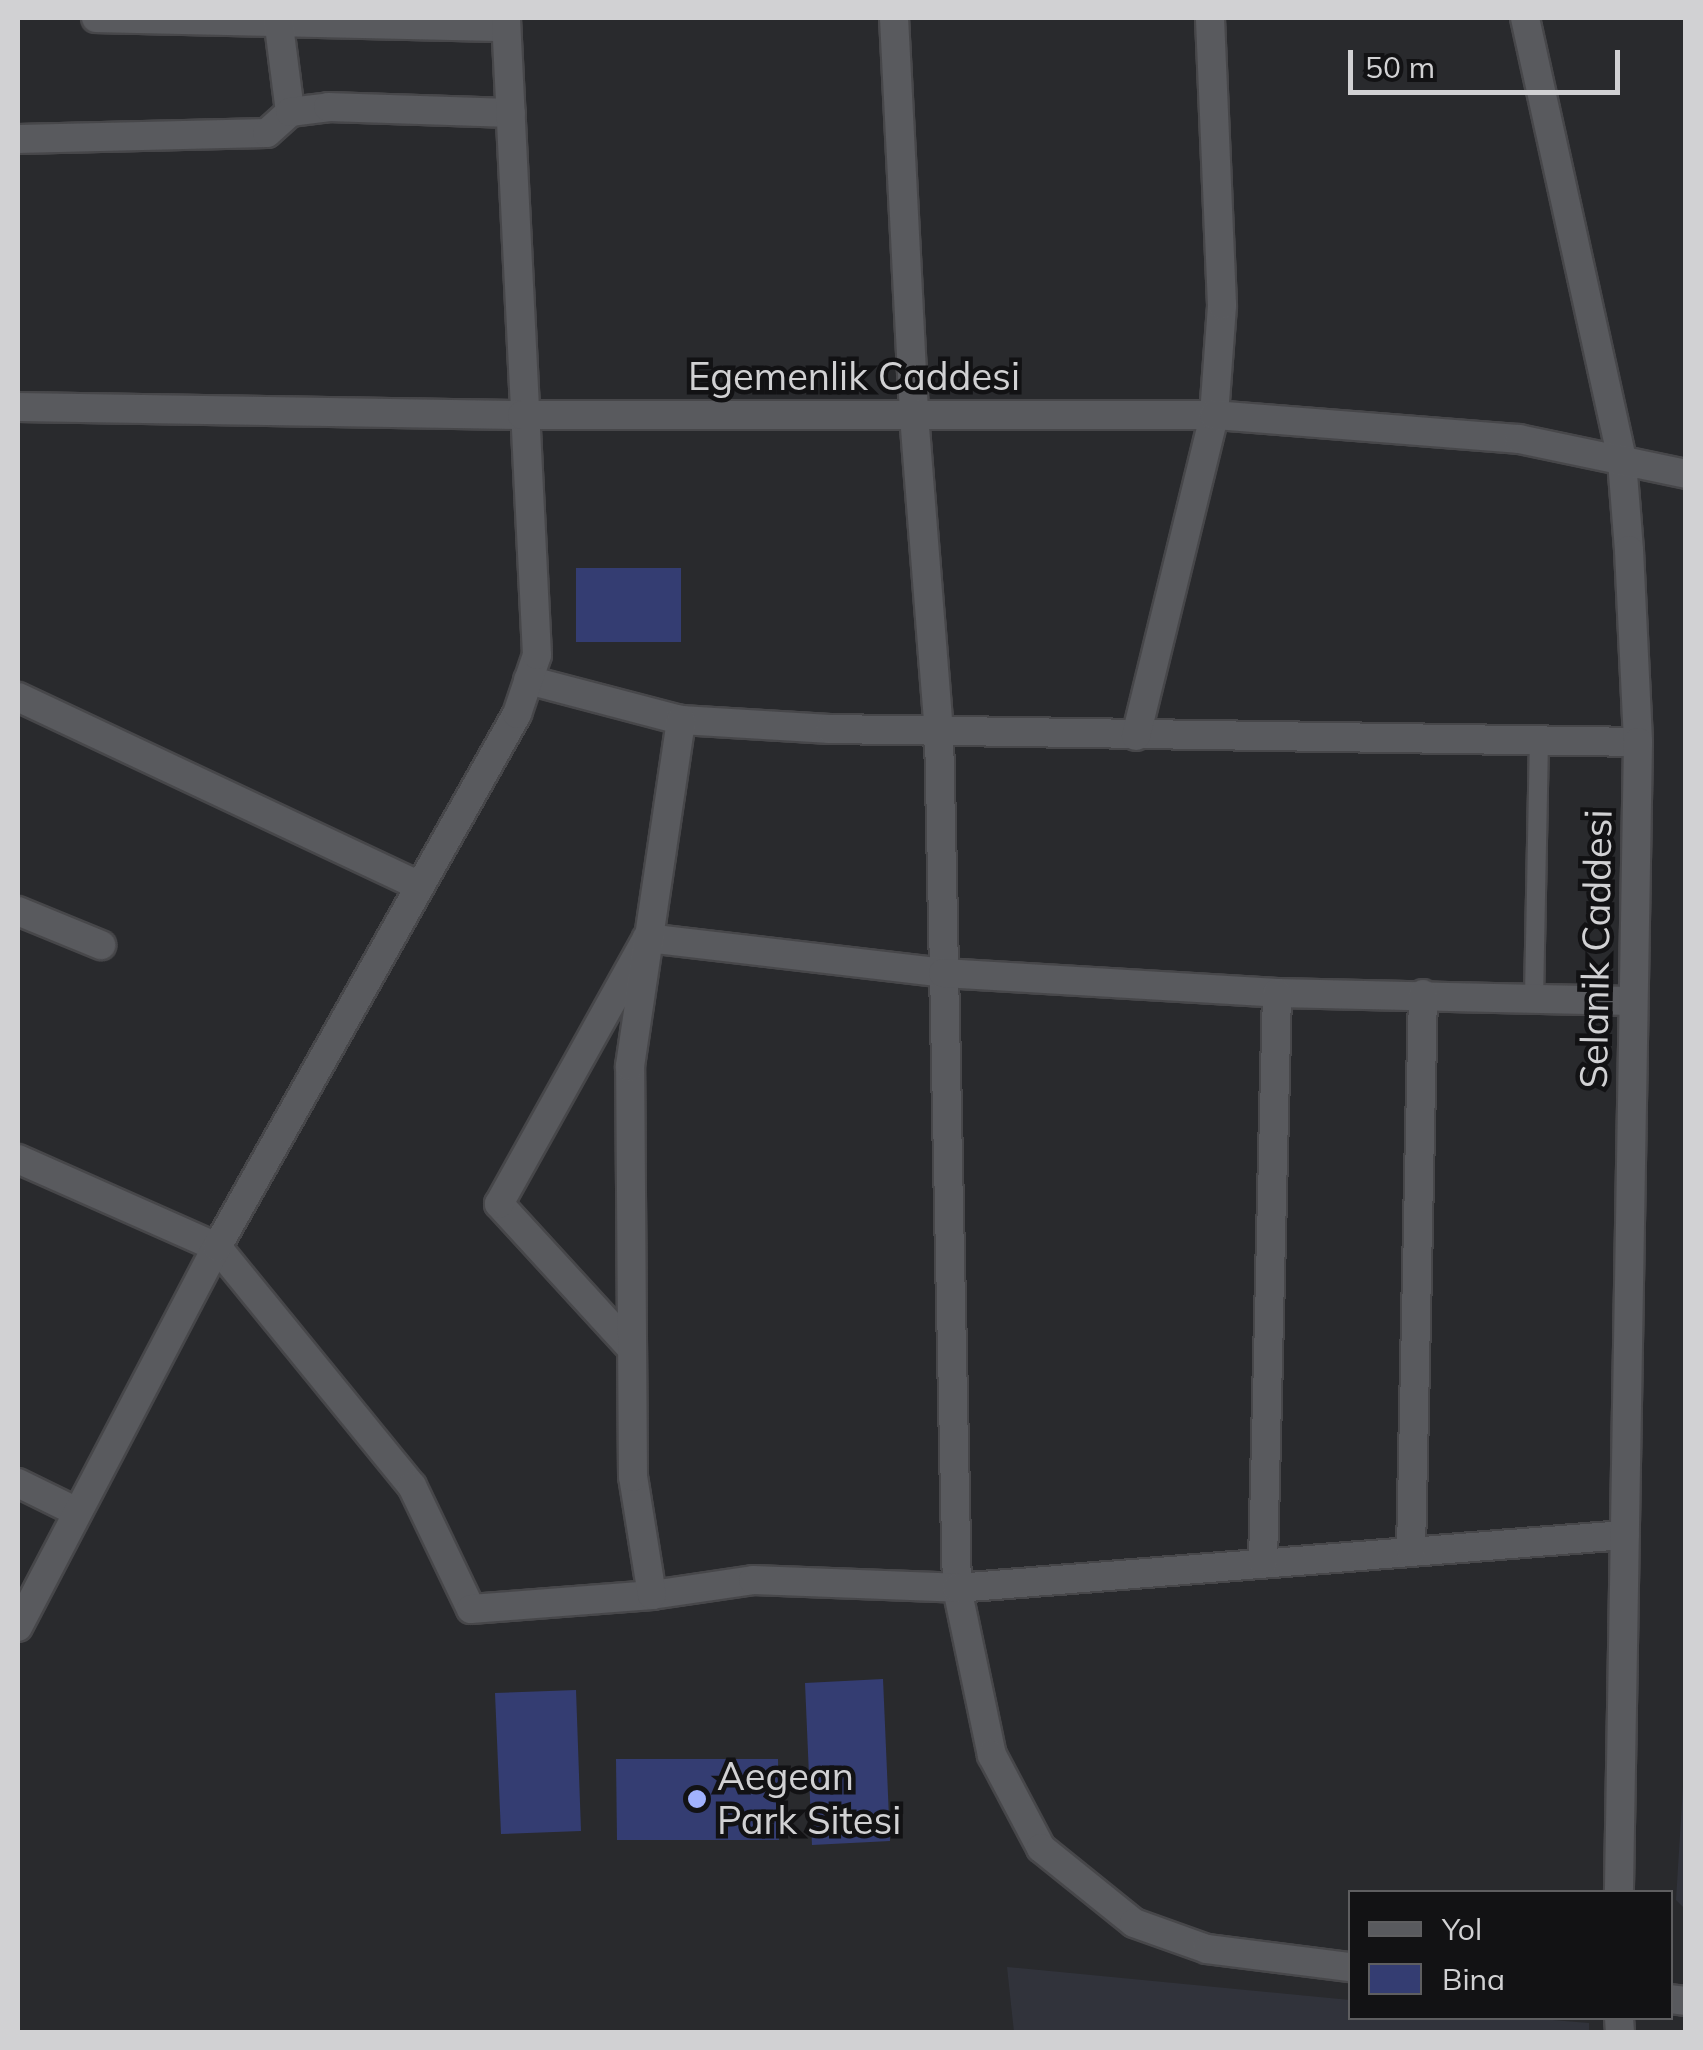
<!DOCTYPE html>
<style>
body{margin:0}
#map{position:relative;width:1703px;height:2050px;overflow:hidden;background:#292a2d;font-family:Mulish,sans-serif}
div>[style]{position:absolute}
.built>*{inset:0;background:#31333b}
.building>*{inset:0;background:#343d72}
.roads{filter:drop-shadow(2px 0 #47474a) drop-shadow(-2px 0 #47474a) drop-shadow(0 2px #47474a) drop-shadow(0 -2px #47474a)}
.service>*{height:18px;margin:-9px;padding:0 9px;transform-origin:9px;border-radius:9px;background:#595a5e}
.minor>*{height:28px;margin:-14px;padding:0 14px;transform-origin:14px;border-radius:14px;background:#595a5e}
.tertiary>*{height:28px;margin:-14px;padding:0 14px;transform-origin:14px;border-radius:14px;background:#595a5e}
.dots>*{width:28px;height:28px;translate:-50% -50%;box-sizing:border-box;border:5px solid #121214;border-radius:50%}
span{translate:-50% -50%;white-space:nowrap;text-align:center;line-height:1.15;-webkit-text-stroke:9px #121214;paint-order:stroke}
.street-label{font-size:38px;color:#d1d1d3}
.poi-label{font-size:38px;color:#d1d1d3}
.left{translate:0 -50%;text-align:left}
.frame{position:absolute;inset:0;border:20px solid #d1d1d3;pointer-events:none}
.legend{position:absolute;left:1348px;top:1890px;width:325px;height:130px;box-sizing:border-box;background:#121214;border:2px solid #5e5e60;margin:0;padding:12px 18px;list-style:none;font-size:30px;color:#d1d1d3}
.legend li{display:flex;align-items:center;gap:20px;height:50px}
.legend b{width:50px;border:2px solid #5e5e60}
.scale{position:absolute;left:1348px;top:50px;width:272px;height:45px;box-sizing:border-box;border:5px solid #d1d1d3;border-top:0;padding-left:12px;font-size:30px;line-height:35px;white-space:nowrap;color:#d1d1d3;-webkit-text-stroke:8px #121214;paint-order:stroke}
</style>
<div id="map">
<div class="built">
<div style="clip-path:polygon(1685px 1754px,1686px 1909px,1685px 1909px,1676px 1900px)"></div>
<div style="clip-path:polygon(1007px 1967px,1350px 2000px,1350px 2018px,1529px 2018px,1589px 2023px,1589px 2032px,1014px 2032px)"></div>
</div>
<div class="building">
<div style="clip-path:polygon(576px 568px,681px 568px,681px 642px,576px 642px)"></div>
<div style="clip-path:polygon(883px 1679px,890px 1841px,812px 1845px,805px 1683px)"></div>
<div style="clip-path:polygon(576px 1690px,581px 1831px,501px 1834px,495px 1693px)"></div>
<div style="clip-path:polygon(616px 1759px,778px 1759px,779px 1840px,617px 1840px)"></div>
</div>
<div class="roads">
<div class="service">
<div style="left:1534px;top:998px;width:257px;rotate:-88.9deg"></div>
</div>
<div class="minor">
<div style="left:96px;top:18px;width:410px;rotate:1.3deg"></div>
<div style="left:278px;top:18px;width:95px;rotate:82.7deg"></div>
<div style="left:894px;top:18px;width:398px;rotate:87.1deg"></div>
<div style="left:914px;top:415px;width:318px;rotate:85.5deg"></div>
<div style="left:939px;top:732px;width:856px;rotate:88.8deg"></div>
<div style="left:957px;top:1588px;width:171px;rotate:78.2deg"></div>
<div style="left:992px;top:1755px;width:105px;rotate:62.2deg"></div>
<div style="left:1041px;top:1848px;width:119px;rotate:38.9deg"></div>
<div style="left:1134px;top:1923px;width:77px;rotate:19.6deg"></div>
<div style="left:1207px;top:1949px;width:144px;rotate:7.2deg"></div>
<div style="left:18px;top:139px;width:249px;rotate:-1.4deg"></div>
<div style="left:267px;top:133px;width:31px;rotate:-42deg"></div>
<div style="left:290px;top:112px;width:38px;rotate:-7deg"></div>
<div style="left:328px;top:107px;width:183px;rotate:1.9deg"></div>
<div style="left:528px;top:680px;width:158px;rotate:14.7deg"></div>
<div style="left:681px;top:720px;width:149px;rotate:3.5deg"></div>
<div style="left:830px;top:729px;width:808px;rotate:0.92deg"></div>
<div style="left:18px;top:697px;width:444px;rotate:25.2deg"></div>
<div style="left:1136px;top:736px;width:330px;rotate:-76.3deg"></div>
<div style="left:1214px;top:415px;width:110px;rotate:-85.8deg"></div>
<div style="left:1222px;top:305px;width:287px;rotate:-92.4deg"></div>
<div style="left:18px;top:911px;width:90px;rotate:22.3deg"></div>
<div style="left:18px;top:1159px;width:218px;rotate:23.9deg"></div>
<div style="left:217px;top:1247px;width:308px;rotate:50.8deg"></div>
<div style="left:412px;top:1486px;width:136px;rotate:64.4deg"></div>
<div style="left:471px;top:1609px;width:182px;rotate:-4.4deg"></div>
<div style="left:652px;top:1595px;width:102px;rotate:-8.4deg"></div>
<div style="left:753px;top:1580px;width:204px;rotate:2.2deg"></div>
<div style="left:957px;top:1588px;width:670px;rotate:-4.54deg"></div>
<div style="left:632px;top:1349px;width:197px;rotate:-132.5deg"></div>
<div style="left:499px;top:1204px;width:304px;rotate:-60.9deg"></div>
<div style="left:647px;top:938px;width:298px;rotate:6.7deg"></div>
<div style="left:943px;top:973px;width:335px;rotate:3.4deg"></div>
<div style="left:1277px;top:993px;width:354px;rotate:1.3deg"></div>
<div style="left:18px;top:1483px;width:66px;rotate:26.2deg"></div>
<div style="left:1411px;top:1551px;width:557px;rotate:-88.77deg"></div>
<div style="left:1263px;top:1562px;width:569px;rotate:-88.59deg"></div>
<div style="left:652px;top:1595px;width:120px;rotate:-99.1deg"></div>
<div style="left:633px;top:1477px;width:411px;rotate:-90.4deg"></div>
<div style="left:630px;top:1066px;width:350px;rotate:-81.6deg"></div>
<div style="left:18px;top:1627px;width:429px;rotate:-62.4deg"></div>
<div style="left:217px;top:1247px;width:612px;rotate:-60.63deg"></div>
<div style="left:517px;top:714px;width:62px;rotate:-71.3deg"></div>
<div style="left:537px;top:655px;width:638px;rotate:-92.79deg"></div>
<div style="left:1670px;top:1999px;width:16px;rotate:7deg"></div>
</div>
<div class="tertiary">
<div style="left:1525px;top:18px;width:453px;rotate:77.6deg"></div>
<div style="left:1622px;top:461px;width:89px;rotate:85.5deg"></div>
<div style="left:1629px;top:550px;width:192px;rotate:87.3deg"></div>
<div style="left:1638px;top:742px;width:1150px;rotate:90.95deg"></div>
<div style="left:18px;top:407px;width:504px;rotate:0.91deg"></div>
<div style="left:522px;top:415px;width:692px"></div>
<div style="left:1214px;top:415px;width:306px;rotate:4.5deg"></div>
<div style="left:1519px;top:439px;width:171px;rotate:11.8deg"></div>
<div style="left:1619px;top:2018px;width:14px;rotate:86deg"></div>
</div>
</div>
<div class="dots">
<div style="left:697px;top:1799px;background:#a1b2fd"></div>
</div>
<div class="street-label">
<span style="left:854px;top:377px">Egemenlik Caddesi</span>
<span style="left:1596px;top:949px;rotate:-89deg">Selanik Caddesi</span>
</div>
<div class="poi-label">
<span class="left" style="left:717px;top:1799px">Aegean<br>Park Sitesi</span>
</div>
<div class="frame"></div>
<ul class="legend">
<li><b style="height:12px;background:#595a5e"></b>Yol</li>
<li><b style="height:28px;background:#343d72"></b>Bina</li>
</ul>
<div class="scale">50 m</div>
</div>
